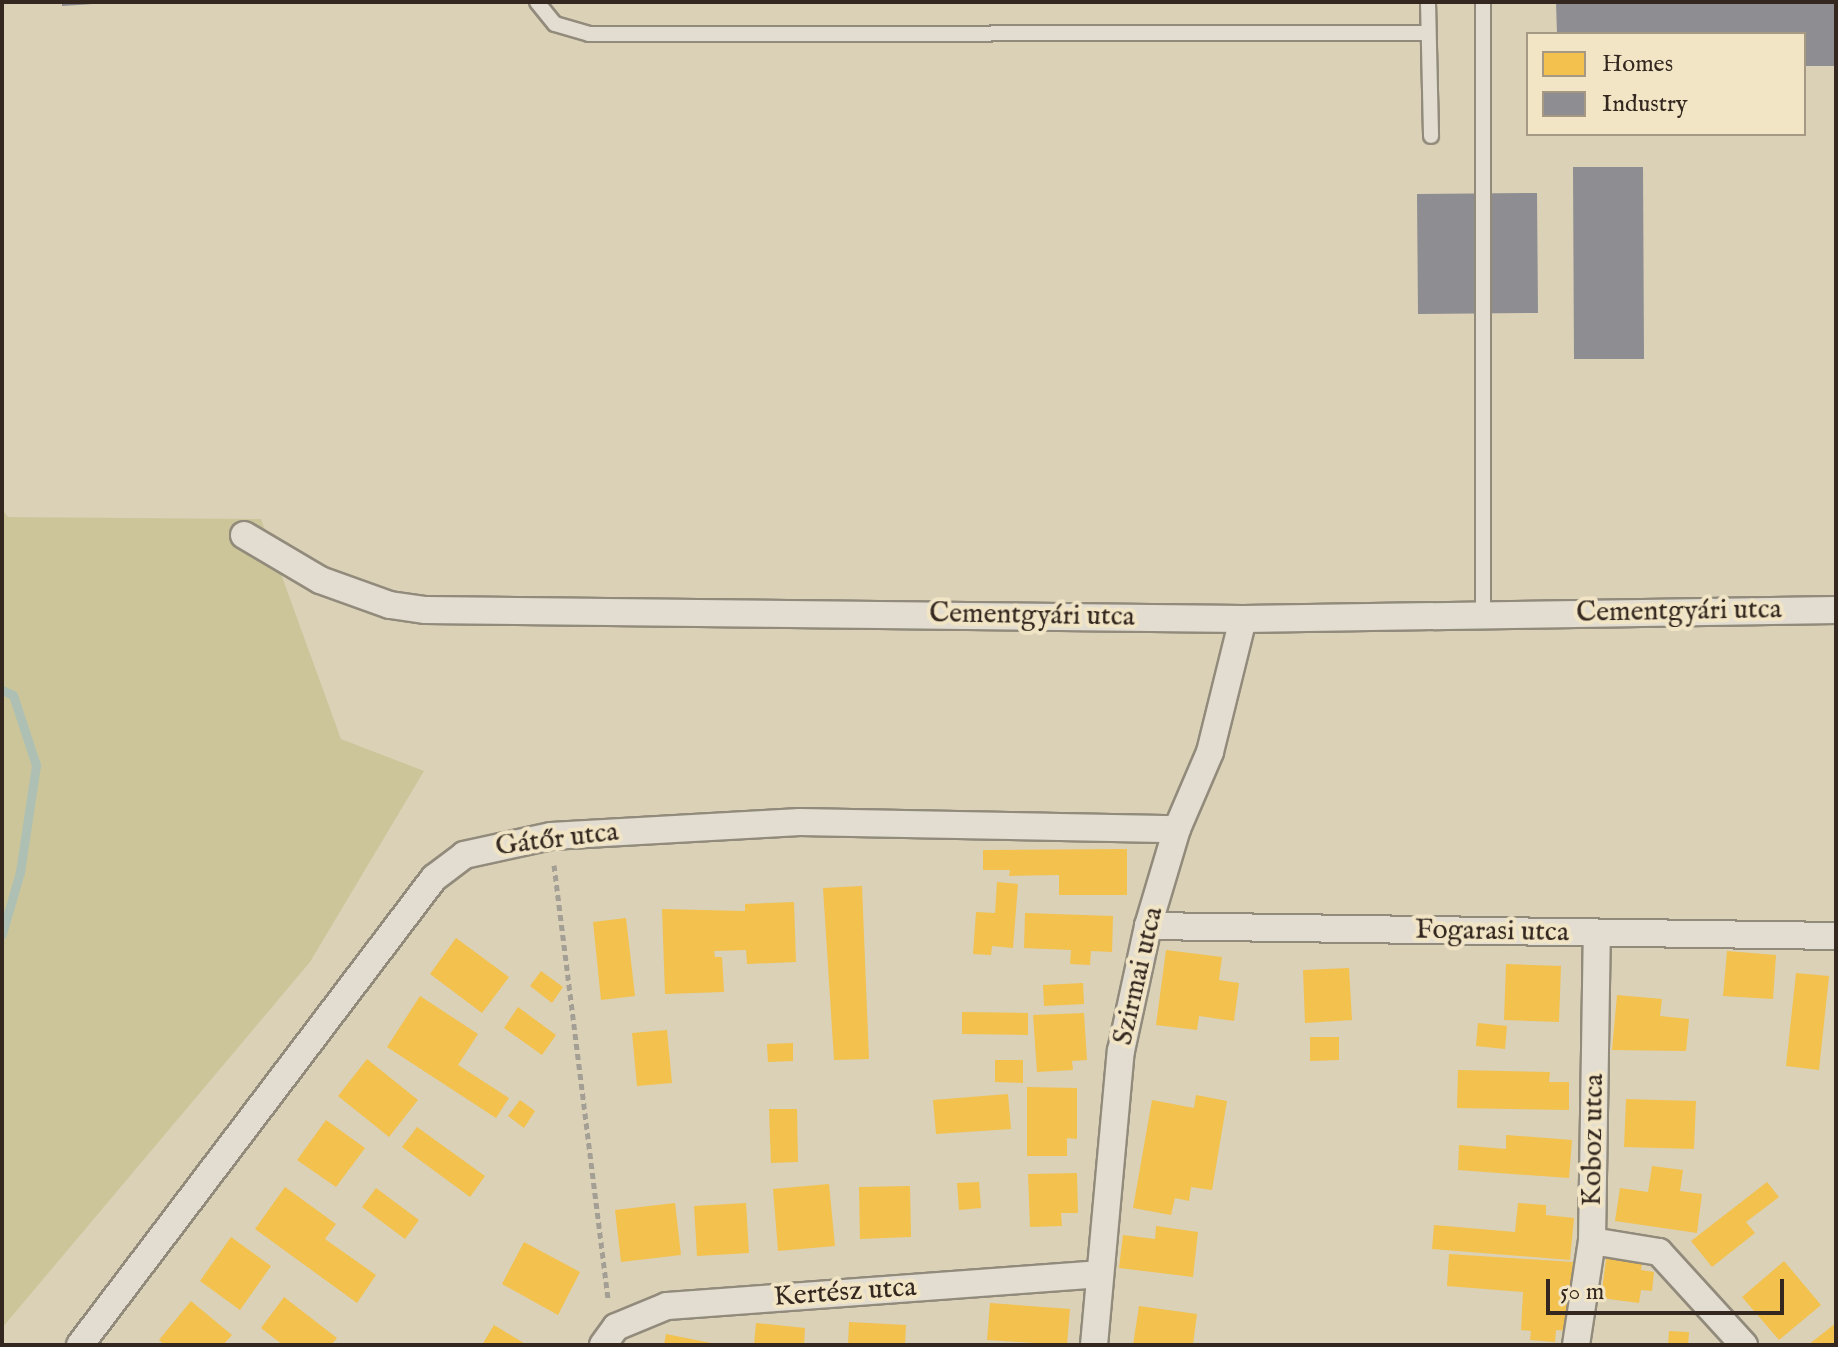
<!DOCTYPE html>
<meta charset="utf-8">
<style>
body{margin:0}
#map{position:relative;width:1838px;height:1347px;overflow:hidden;background:#dbd1b7;font-family:"IM FELL English",serif}
div>[style]{position:absolute}
.green>*{inset:0;background:#ccc59a}
.homes>*{inset:0;background:#f2c14e}
.industry>*{inset:0;background:#8d8d92}
.stream>*{height:9px;margin:-4.5px;padding:0 4.5px;transform-origin:4.5px;border-radius:4.5px;background:#aec0b3}
.path>*{height:5px;margin-top:-2.5px;transform-origin:0;background:repeating-linear-gradient(90deg,#a49f94 0 6px,transparent 0 10px)}
.roads{filter:drop-shadow(2px 0 #928b7c) drop-shadow(-2px 0 #928b7c) drop-shadow(0 2px #928b7c) drop-shadow(0 -2px #928b7c)}
.service>*{height:14px;margin:-7px;padding:0 7px;transform-origin:7px;border-radius:7px;background:#e2ddd0}
.minor>*{height:26px;margin:-13px;padding:0 13px;transform-origin:13px;border-radius:13px;background:#e2ddd0}
span{translate:-50% -50%;white-space:nowrap;text-align:center;line-height:1.15;-webkit-text-stroke:8px #f1e5c6;paint-order:stroke}
.street-label{font-size:28px;color:#33271f}
.frame{position:absolute;inset:0;border:4px solid #33271f;pointer-events:none}
.legend{position:absolute;left:1526px;top:32px;width:280px;height:104px;box-sizing:border-box;background:#f1e5c6;border:2px solid #a59983;margin:0;padding:10px 14px;list-style:none;font-size:24px;color:#33271f}
.legend li{display:flex;align-items:center;gap:16px;height:40px}
.legend b{width:40px;border:2px solid #a59983}
.scale{position:absolute;left:1546px;top:1279px;width:238px;height:36px;box-sizing:border-box;border:4px solid #33271f;border-top:0;padding-left:10px;font-size:24px;line-height:28px;white-space:nowrap;color:#33271f;-webkit-text-stroke:6px #f1e5c6;paint-order:stroke}
</style>
<div id="map">
<div class="green">
<div style="clip-path:polygon(2px 509px,8px 517px,261px 519px,341px 739px,424px 771px,310px 962px,2px 1328px)"></div>
</div>
<div class="homes">
<div style="clip-path:polygon(1127px 849px,1127px 895px,1059px 895px,1059px 875px,1009px 876px,1010px 870px,983px 870px,983px 850px)"></div>
<div style="clip-path:polygon(997px 882px,1018px 884px,1013px 948px,992px 946px,991px 955px,973px 954px,976px 912px,995px 913px)"></div>
<div style="clip-path:polygon(862px 886px,869px 1059px,834px 1060px,823px 888px)"></div>
<div style="clip-path:polygon(794px 902px,796px 962px,747px 964px,746px 950px,714px 951px,715px 957px,722px 957px,724px 992px,665px 994px,662px 909px,745px 911px,745px 904px)"></div>
<div style="clip-path:polygon(1025px 913px,1113px 916px,1112px 952px,1091px 951px,1090px 965px,1070px 964px,1071px 950px,1024px 948px)"></div>
<div style="clip-path:polygon(626px 918px,635px 996px,601px 1000px,593px 922px)"></div>
<div style="clip-path:polygon(456px 938px,509px 977px,482px 1013px,430px 974px)"></div>
<div style="clip-path:polygon(1166px 950px,1222px 957px,1219px 980px,1239px 983px,1234px 1021px,1199px 1016px,1197px 1030px,1156px 1025px)"></div>
<div style="clip-path:polygon(1727px 951px,1776px 955px,1773px 999px,1723px 996px)"></div>
<div style="clip-path:polygon(1506px 964px,1561px 966px,1559px 1022px,1504px 1020px)"></div>
<div style="clip-path:polygon(1349px 968px,1352px 1020px,1305px 1023px,1303px 970px)"></div>
<div style="clip-path:polygon(541px 971px,563px 987px,552px 1003px,530px 986px)"></div>
<div style="clip-path:polygon(1796px 973px,1829px 976px,1819px 1070px,1786px 1066px)"></div>
<div style="clip-path:polygon(1083px 983px,1084px 1004px,1044px 1006px,1043px 985px)"></div>
<div style="clip-path:polygon(1617px 995px,1662px 999px,1660px 1016px,1689px 1019px,1686px 1051px,1612px 1050px)"></div>
<div style="clip-path:polygon(420px 996px,478px 1034px,458px 1065px,509px 1098px,496px 1118px,387px 1047px)"></div>
<div style="clip-path:polygon(518px 1007px,556px 1035px,542px 1055px,504px 1028px)"></div>
<div style="clip-path:polygon(962px 1012px,1028px 1013px,1028px 1035px,962px 1034px)"></div>
<div style="clip-path:polygon(1084px 1013px,1087px 1060px,1072px 1061px,1073px 1070px,1037px 1072px,1033px 1015px)"></div>
<div style="clip-path:polygon(1478px 1023px,1507px 1026px,1505px 1049px,1476px 1046px)"></div>
<div style="clip-path:polygon(667px 1030px,672px 1083px,637px 1086px,632px 1033px)"></div>
<div style="clip-path:polygon(1310px 1037px,1339px 1037px,1339px 1060px,1310px 1061px)"></div>
<div style="clip-path:polygon(793px 1043px,793px 1061px,768px 1062px,767px 1044px)"></div>
<div style="clip-path:polygon(367px 1059px,418px 1100px,389px 1137px,338px 1096px)"></div>
<div style="clip-path:polygon(995px 1060px,1023px 1060px,1023px 1083px,995px 1082px)"></div>
<div style="clip-path:polygon(1458px 1070px,1550px 1072px,1549px 1082px,1569px 1082px,1569px 1110px,1457px 1108px)"></div>
<div style="clip-path:polygon(1027px 1087px,1077px 1088px,1077px 1139px,1067px 1138px,1067px 1156px,1027px 1156px)"></div>
<div style="clip-path:polygon(1008px 1094px,1011px 1129px,936px 1134px,933px 1100px)"></div>
<div style="clip-path:polygon(1196px 1095px,1227px 1101px,1212px 1190px,1191px 1187px,1189px 1201px,1175px 1198px,1171px 1215px,1133px 1208px,1152px 1100px,1194px 1108px)"></div>
<div style="clip-path:polygon(1626px 1099px,1696px 1101px,1694px 1149px,1624px 1147px)"></div>
<div style="clip-path:polygon(520px 1100px,535px 1111px,524px 1128px,508px 1116px)"></div>
<div style="clip-path:polygon(769px 1109px,797px 1109px,798px 1162px,771px 1163px)"></div>
<div style="clip-path:polygon(326px 1120px,365px 1148px,336px 1187px,297px 1160px)"></div>
<div style="clip-path:polygon(417px 1127px,485px 1176px,470px 1197px,402px 1147px)"></div>
<div style="clip-path:polygon(1506px 1135px,1572px 1140px,1569px 1178px,1458px 1170px,1459px 1145px,1506px 1149px)"></div>
<div style="clip-path:polygon(1652px 1166px,1683px 1170px,1680px 1191px,1702px 1194px,1697px 1233px,1615px 1221px,1620px 1188px,1648px 1192px)"></div>
<div style="clip-path:polygon(1077px 1173px,1078px 1213px,1061px 1213px,1062px 1226px,1030px 1227px,1028px 1174px)"></div>
<div style="clip-path:polygon(979px 1182px,981px 1208px,959px 1210px,957px 1183px)"></div>
<div style="clip-path:polygon(1767px 1182px,1779px 1197px,1746px 1222px,1755px 1233px,1712px 1267px,1691px 1241px)"></div>
<div style="clip-path:polygon(829px 1184px,835px 1246px,778px 1251px,773px 1189px)"></div>
<div style="clip-path:polygon(910px 1186px,911px 1237px,860px 1239px,859px 1187px)"></div>
<div style="clip-path:polygon(285px 1187px,336px 1224px,325px 1239px,376px 1275px,357px 1303px,255px 1229px)"></div>
<div style="clip-path:polygon(376px 1188px,419px 1220px,405px 1239px,362px 1207px)"></div>
<div style="clip-path:polygon(675px 1203px,681px 1255px,621px 1262px,615px 1210px)"></div>
<div style="clip-path:polygon(746px 1203px,749px 1253px,697px 1256px,694px 1206px)"></div>
<div style="clip-path:polygon(1518px 1203px,1546px 1205px,1546px 1215px,1574px 1218px,1570px 1260px,1432px 1249px,1434px 1225px,1515px 1232px)"></div>
<div style="clip-path:polygon(1156px 1226px,1198px 1232px,1193px 1277px,1119px 1268px,1123px 1235px,1155px 1239px)"></div>
<div style="clip-path:polygon(231px 1237px,271px 1266px,240px 1310px,200px 1281px)"></div>
<div style="clip-path:polygon(524px 1242px,580px 1272px,558px 1315px,502px 1284px)"></div>
<div style="clip-path:polygon(1607px 1252px,1643px 1256px,1641px 1270px,1654px 1272px,1652px 1291px,1641px 1290px,1639px 1303px,1601px 1298px)"></div>
<div style="clip-path:polygon(1449px 1254px,1573px 1262px,1568px 1331px,1556px 1330px,1555px 1342px,1530px 1340px,1531px 1331px,1521px 1330px,1523px 1292px,1447px 1286px)"></div>
<div style="clip-path:polygon(1784px 1261px,1821px 1305px,1779px 1340px,1742px 1297px)"></div>
<div style="clip-path:polygon(284px 1297px,337px 1338px,331px 1345px,283px 1345px,261px 1328px)"></div>
<div style="clip-path:polygon(191px 1301px,232px 1335px,223px 1345px,165px 1345px,159px 1340px)"></div>
<div style="clip-path:polygon(990px 1303px,1070px 1309px,1067px 1345px,987px 1340px)"></div>
<div style="clip-path:polygon(1139px 1306px,1197px 1314px,1193px 1345px,1133px 1345px)"></div>
<div style="clip-path:polygon(849px 1322px,906px 1325px,905px 1345px,848px 1345px)"></div>
<div style="clip-path:polygon(756px 1323px,805px 1328px,804px 1345px,754px 1345px)"></div>
<div style="clip-path:polygon(1836px 1323px,1836px 1345px,1808px 1345px)"></div>
<div style="clip-path:polygon(494px 1325px,527px 1345px,482px 1345px)"></div>
<div style="clip-path:polygon(1669px 1331px,1689px 1332px,1688px 1345px,1668px 1345px)"></div>
<div style="clip-path:polygon(666px 1334px,716px 1344px,716px 1345px,664px 1345px)"></div>
</div>
<div class="industry">
<div style="clip-path:polygon(62px 2px,93px 2px,93px 4px,62px 6px)"></div>
<div style="clip-path:polygon(1556px 2px,1836px 2px,1836px 66px,1804px 66px,1804px 34px,1557px 34px)"></div>
<div style="clip-path:polygon(1573px 167px,1643px 167px,1644px 359px,1574px 359px)"></div>
<div style="clip-path:polygon(1537px 193px,1538px 313px,1418px 314px,1417px 194px)"></div>
</div>
<div class="stream">
<div style="left:2px;top:690px;width:12px;rotate:24deg"></div>
<div style="left:13px;top:695px;width:74px;rotate:71.8deg"></div>
<div style="left:36px;top:765px;width:108px;rotate:98.5deg"></div>
<div style="left:20px;top:872px;width:65px;rotate:106.2deg"></div>
</div>
<div class="path">
<div style="left:554px;top:865px;width:437px;rotate:82.9deg"></div>
</div>
<div class="roads">
<div class="service">
<div style="left:537px;top:2px;width:28px;rotate:51deg"></div>
<div style="left:555px;top:24px;width:35px;rotate:16deg"></div>
<div style="left:589px;top:34px;width:839px;rotate:-0.07deg"></div>
<div style="left:1428px;top:2px;width:134px;rotate:88.7deg"></div>
<div style="left:1483px;top:2px;width:614px;rotate:90deg"></div>
</div>
<div class="minor">
<div style="left:244px;top:535px;width:88px;rotate:30.6deg"></div>
<div style="left:320px;top:580px;width:74px;rotate:19.7deg"></div>
<div style="left:390px;top:605px;width:36px;rotate:8deg"></div>
<div style="left:426px;top:610px;width:817px;rotate:0.63deg"></div>
<div style="left:1243px;top:619px;width:593px;rotate:-0.87deg"></div>
<div style="left:1148px;top:926px;width:688px;rotate:0.83deg"></div>
<div style="left:1592px;top:1241px;width:68px;rotate:9.3deg"></div>
<div style="left:1659px;top:1252px;width:126px;rotate:47.6deg"></div>
<div style="left:80px;top:1345px;width:586px;rotate:-52.84deg"></div>
<div style="left:434px;top:878px;width:38px;rotate:-37deg"></div>
<div style="left:464px;top:855px;width:89px;rotate:-12.3deg"></div>
<div style="left:551px;top:836px;width:249px;rotate:-3.2deg"></div>
<div style="left:800px;top:822px;width:377px;rotate:1.1deg"></div>
<div style="left:603px;top:1345px;width:22px;rotate:-54deg"></div>
<div style="left:616px;top:1327px;width:55px;rotate:-22.4deg"></div>
<div style="left:667px;top:1306px;width:433px;rotate:-4.2deg"></div>
<div style="left:1094px;top:1345px;width:295px;rotate:-84.8deg"></div>
<div style="left:1121px;top:1051px;width:128px;rotate:-77.8deg"></div>
<div style="left:1148px;top:926px;width:101px;rotate:-73.4deg"></div>
<div style="left:1177px;top:829px;width:84px;rotate:-66.8deg"></div>
<div style="left:1210px;top:752px;width:137px;rotate:-76.1deg"></div>
<div style="left:1576px;top:1345px;width:105px;rotate:-81.3deg"></div>
<div style="left:1592px;top:1241px;width:308px;rotate:-89.1deg"></div>
</div>
</div>
<div class="street-label">
<span style="left:1679px;top:612px;rotate:-1deg">Cementgyári utca</span>
<span style="left:1032px;top:616px;rotate:1deg">Cementgyári utca</span>
<span style="left:557px;top:840px;rotate:-7deg">Gátőr utca</span>
<span style="left:1492px;top:932px;rotate:1deg">Fogarasi utca</span>
<span style="left:1139px;top:976px;rotate:-77deg">Szirmai utca</span>
<span style="left:1594px;top:1140px;rotate:-89deg">Koboz utca</span>
<span style="left:845px;top:1293px;rotate:-4deg">Kertész utca</span>
</div>
<div class="frame"></div>
<ul class="legend">
<li><b style="height:22px;background:#f2c14e"></b>Homes</li>
<li><b style="height:22px;background:#8d8d92"></b>Industry</li>
</ul>
<div class="scale">50 m</div>
</div>
